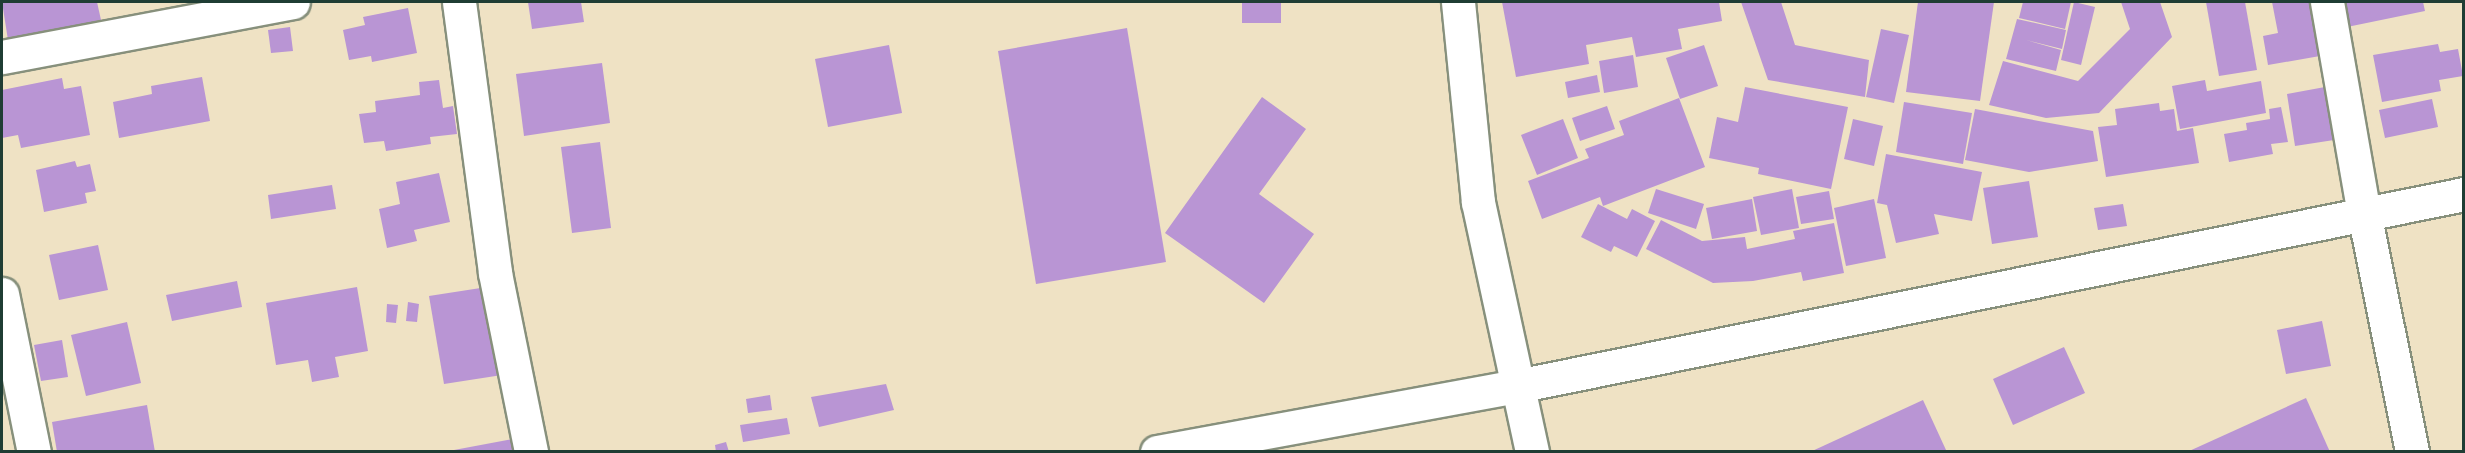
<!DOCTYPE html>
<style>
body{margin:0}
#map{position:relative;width:2465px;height:453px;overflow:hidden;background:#efe2c4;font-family:Vollkorn,serif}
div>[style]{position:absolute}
.building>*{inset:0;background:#b995d4}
.roads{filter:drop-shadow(2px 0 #87907c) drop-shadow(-2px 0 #87907c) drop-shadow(0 2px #87907c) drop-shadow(0 -2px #87907c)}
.minor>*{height:33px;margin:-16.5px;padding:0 16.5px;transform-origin:16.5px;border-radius:16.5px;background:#fff}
span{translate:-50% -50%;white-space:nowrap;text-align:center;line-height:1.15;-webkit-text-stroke:5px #f7f3e8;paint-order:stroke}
.frame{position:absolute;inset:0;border:3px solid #1f3d34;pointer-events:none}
</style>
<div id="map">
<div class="building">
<div style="clip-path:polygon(2px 2px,97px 2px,101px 20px,8px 40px)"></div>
<div style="clip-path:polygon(528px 2px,581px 2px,584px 22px,532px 29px)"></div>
<div style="clip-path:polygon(1242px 2px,1281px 2px,1281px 23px,1242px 23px)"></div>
<div style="clip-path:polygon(1502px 2px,1719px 2px,1722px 21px,1678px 29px,1682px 49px,1636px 57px,1632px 37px,1586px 45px,1589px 64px,1516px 77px)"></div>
<div style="clip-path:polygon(1741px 2px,1781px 2px,1795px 45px,1869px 60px,1865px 97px,1768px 80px)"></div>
<div style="clip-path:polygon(1918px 2px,1994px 2px,1980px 101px,1906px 92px)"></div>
<div style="clip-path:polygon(2023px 2px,2071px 2px,2065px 29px,2019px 18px)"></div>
<div style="clip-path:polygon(2074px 2px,2095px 7px,2081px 65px,2061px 60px)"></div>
<div style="clip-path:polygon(2121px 2px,2160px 2px,2172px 37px,2099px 113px,2046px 118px,1989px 105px,2003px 61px,2078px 81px,2130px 29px)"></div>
<div style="clip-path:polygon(2206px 2px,2245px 2px,2257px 70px,2219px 76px)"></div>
<div style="clip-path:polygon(2272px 2px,2310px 2px,2320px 56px,2268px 65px,2263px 36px,2278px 33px)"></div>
<div style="clip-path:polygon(2342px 2px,2423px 2px,2425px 11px,2347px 27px)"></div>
<div style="clip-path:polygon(408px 8px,417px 53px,372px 62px,371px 56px,349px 60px,343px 30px,365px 25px,363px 17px)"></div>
<div style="clip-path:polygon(2017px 19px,2066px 30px,2062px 49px,2026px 40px,2061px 50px,2056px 71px,2006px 59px)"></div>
<div style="clip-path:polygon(290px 27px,293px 51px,271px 53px,268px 30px)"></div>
<div style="clip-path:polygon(1127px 28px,1166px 262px,1036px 284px,998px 51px)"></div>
<div style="clip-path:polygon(1881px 29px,1909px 35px,1894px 103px,1866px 97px)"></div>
<div style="clip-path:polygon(2438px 44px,2440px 52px,2458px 49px,2463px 76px,2439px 80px,2441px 91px,2382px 102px,2373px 55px)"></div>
<div style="clip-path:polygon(889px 45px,902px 113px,828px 127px,815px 59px)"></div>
<div style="clip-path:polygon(1704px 45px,1718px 86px,1680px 99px,1666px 58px)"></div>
<div style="clip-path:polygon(1633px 55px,1638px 87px,1604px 93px,1599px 61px)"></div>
<div style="clip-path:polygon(602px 63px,610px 123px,524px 136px,516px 74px)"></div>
<div style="clip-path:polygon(1597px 75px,1600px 92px,1568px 98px,1565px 82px)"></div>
<div style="clip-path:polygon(202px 77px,210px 121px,119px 138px,113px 102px,152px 94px,151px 86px)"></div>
<div style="clip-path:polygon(62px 78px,64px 89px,81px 86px,90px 135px,21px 148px,18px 135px,2px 138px,2px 90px)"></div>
<div style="clip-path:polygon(439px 80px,443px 108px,453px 106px,457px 134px,430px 137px,431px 144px,386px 151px,384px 141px,364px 143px,359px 114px,376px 112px,375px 101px,420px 95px,419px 82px)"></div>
<div style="clip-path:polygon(2205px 80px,2207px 91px,2261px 81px,2266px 113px,2180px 129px,2172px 86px)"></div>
<div style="clip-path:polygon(1745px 87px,1848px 107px,1831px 189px,1758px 174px,1759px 168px,1709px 158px,1717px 117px,1738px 122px)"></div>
<div style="clip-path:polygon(2325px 87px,2334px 140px,2295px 146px,2287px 94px)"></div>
<div style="clip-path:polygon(1262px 97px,1306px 129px,1259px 194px,1314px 234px,1264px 303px,1165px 233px)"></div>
<div style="clip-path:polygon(1679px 98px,1705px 167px,1603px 206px,1600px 197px,1542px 219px,1528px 181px,1589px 158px,1585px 149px,1624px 135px,1619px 121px)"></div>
<div style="clip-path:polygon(2432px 99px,2438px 127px,2385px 138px,2379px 110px)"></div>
<div style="clip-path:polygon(1904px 102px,1972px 113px,1963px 164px,1896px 152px)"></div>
<div style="clip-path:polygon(2159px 103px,2160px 111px,2174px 109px,2177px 131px,2193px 128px,2199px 163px,2106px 177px,2098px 127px,2117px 125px,2115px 109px)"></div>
<div style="clip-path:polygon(1607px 106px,1615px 129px,1580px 141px,1572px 118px)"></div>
<div style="clip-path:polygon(2281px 107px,2288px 142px,2271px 144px,2273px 154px,2229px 162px,2224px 134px,2247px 130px,2246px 123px,2270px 119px,2269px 109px)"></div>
<div style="clip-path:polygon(1975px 109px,2093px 131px,2098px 161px,2029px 172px,1965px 160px)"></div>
<div style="clip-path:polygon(1563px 119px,1578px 158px,1537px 175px,1521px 135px)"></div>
<div style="clip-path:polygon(1853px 119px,1883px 126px,1874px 166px,1844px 159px)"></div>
<div style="clip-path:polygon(600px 142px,611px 228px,572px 233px,561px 147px)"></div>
<div style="clip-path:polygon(1886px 154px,1982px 172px,1972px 221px,1934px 214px,1939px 234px,1896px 243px,1887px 205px,1877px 203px)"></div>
<div style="clip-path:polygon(75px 161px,77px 167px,90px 164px,96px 191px,85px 193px,87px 203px,44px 212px,36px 170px)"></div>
<div style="clip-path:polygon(439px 173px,450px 222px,414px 230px,417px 241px,387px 248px,379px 209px,400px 204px,396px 182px)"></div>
<div style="clip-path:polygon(2029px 181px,2038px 237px,1992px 244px,1983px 188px)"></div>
<div style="clip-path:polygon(332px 185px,336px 209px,271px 219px,268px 195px)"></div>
<div style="clip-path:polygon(1656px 189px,1704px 204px,1696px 229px,1648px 213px)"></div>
<div style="clip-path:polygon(1792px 189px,1799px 228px,1761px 235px,1753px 197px)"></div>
<div style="clip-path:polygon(1829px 191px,1834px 219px,1801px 224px,1796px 197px)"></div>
<div style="clip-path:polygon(1752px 199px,1757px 231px,1712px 239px,1706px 208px)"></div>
<div style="clip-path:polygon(1874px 199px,1886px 258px,1846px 266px,1834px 208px)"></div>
<div style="clip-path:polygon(1598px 204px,1627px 219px,1632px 209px,1655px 221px,1637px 257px,1614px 246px,1611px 252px,1581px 237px)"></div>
<div style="clip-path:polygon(2123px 204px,2127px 226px,2098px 230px,2094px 208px)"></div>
<div style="clip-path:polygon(1661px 220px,1702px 241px,1745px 237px,1747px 249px,1795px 239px,1793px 231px,1834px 223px,1844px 273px,1803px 281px,1801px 272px,1753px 281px,1713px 283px,1646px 249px)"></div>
<div style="clip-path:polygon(98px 245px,108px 290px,59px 300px,49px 255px)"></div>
<div style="clip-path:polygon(237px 281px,242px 307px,172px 321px,166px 295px)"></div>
<div style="clip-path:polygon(357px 287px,368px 351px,335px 357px,339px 377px,312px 382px,308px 360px,276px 365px,266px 303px)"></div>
<div style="clip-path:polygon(487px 287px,502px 375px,444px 384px,429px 296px)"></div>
<div style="clip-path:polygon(408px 302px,419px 304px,417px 322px,406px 321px)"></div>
<div style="clip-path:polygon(387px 304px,398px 305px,396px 323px,386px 322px)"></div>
<div style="clip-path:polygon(2322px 321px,2331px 366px,2286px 374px,2277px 330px)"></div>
<div style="clip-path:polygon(127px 322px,141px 383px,86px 396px,71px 335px)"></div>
<div style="clip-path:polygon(62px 340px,68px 377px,41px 381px,34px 345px)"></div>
<div style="clip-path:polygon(2064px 347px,2085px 393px,2013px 425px,1993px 379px)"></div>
<div style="clip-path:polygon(886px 384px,894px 410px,819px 427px,811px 397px)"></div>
<div style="clip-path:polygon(770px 395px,772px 410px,748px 413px,746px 399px)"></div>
<div style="clip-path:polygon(2306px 398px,2330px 452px,2187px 452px)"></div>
<div style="clip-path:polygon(1923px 400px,1946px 450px,1810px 452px)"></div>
<div style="clip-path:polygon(147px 405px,155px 452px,57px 452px,52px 422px)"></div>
<div style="clip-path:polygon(787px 418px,790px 434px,743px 442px,740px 425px)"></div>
<div style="clip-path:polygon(513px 439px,516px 452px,454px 452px,454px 450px)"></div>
<div style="clip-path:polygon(726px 442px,729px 452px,716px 452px,715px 445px)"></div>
</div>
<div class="roads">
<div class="minor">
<div style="left:459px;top:2px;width:273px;rotate:82.4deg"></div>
<div style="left:495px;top:273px;width:183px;rotate:78.6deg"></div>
<div style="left:1458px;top:2px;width:201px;rotate:84.3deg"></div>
<div style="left:1478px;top:202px;width:256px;rotate:77.8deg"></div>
<div style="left:2327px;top:2px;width:214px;rotate:80.1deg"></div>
<div style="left:2364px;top:213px;width:244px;rotate:78.6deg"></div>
<div style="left:2px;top:57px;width:296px;rotate:-10.7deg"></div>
<div style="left:2px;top:294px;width:161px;rotate:78.6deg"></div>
<div style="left:1157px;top:452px;width:366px;rotate:-10.4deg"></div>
<div style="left:1517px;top:386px;width:966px;rotate:-11.46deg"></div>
</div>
</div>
<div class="frame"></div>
</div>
